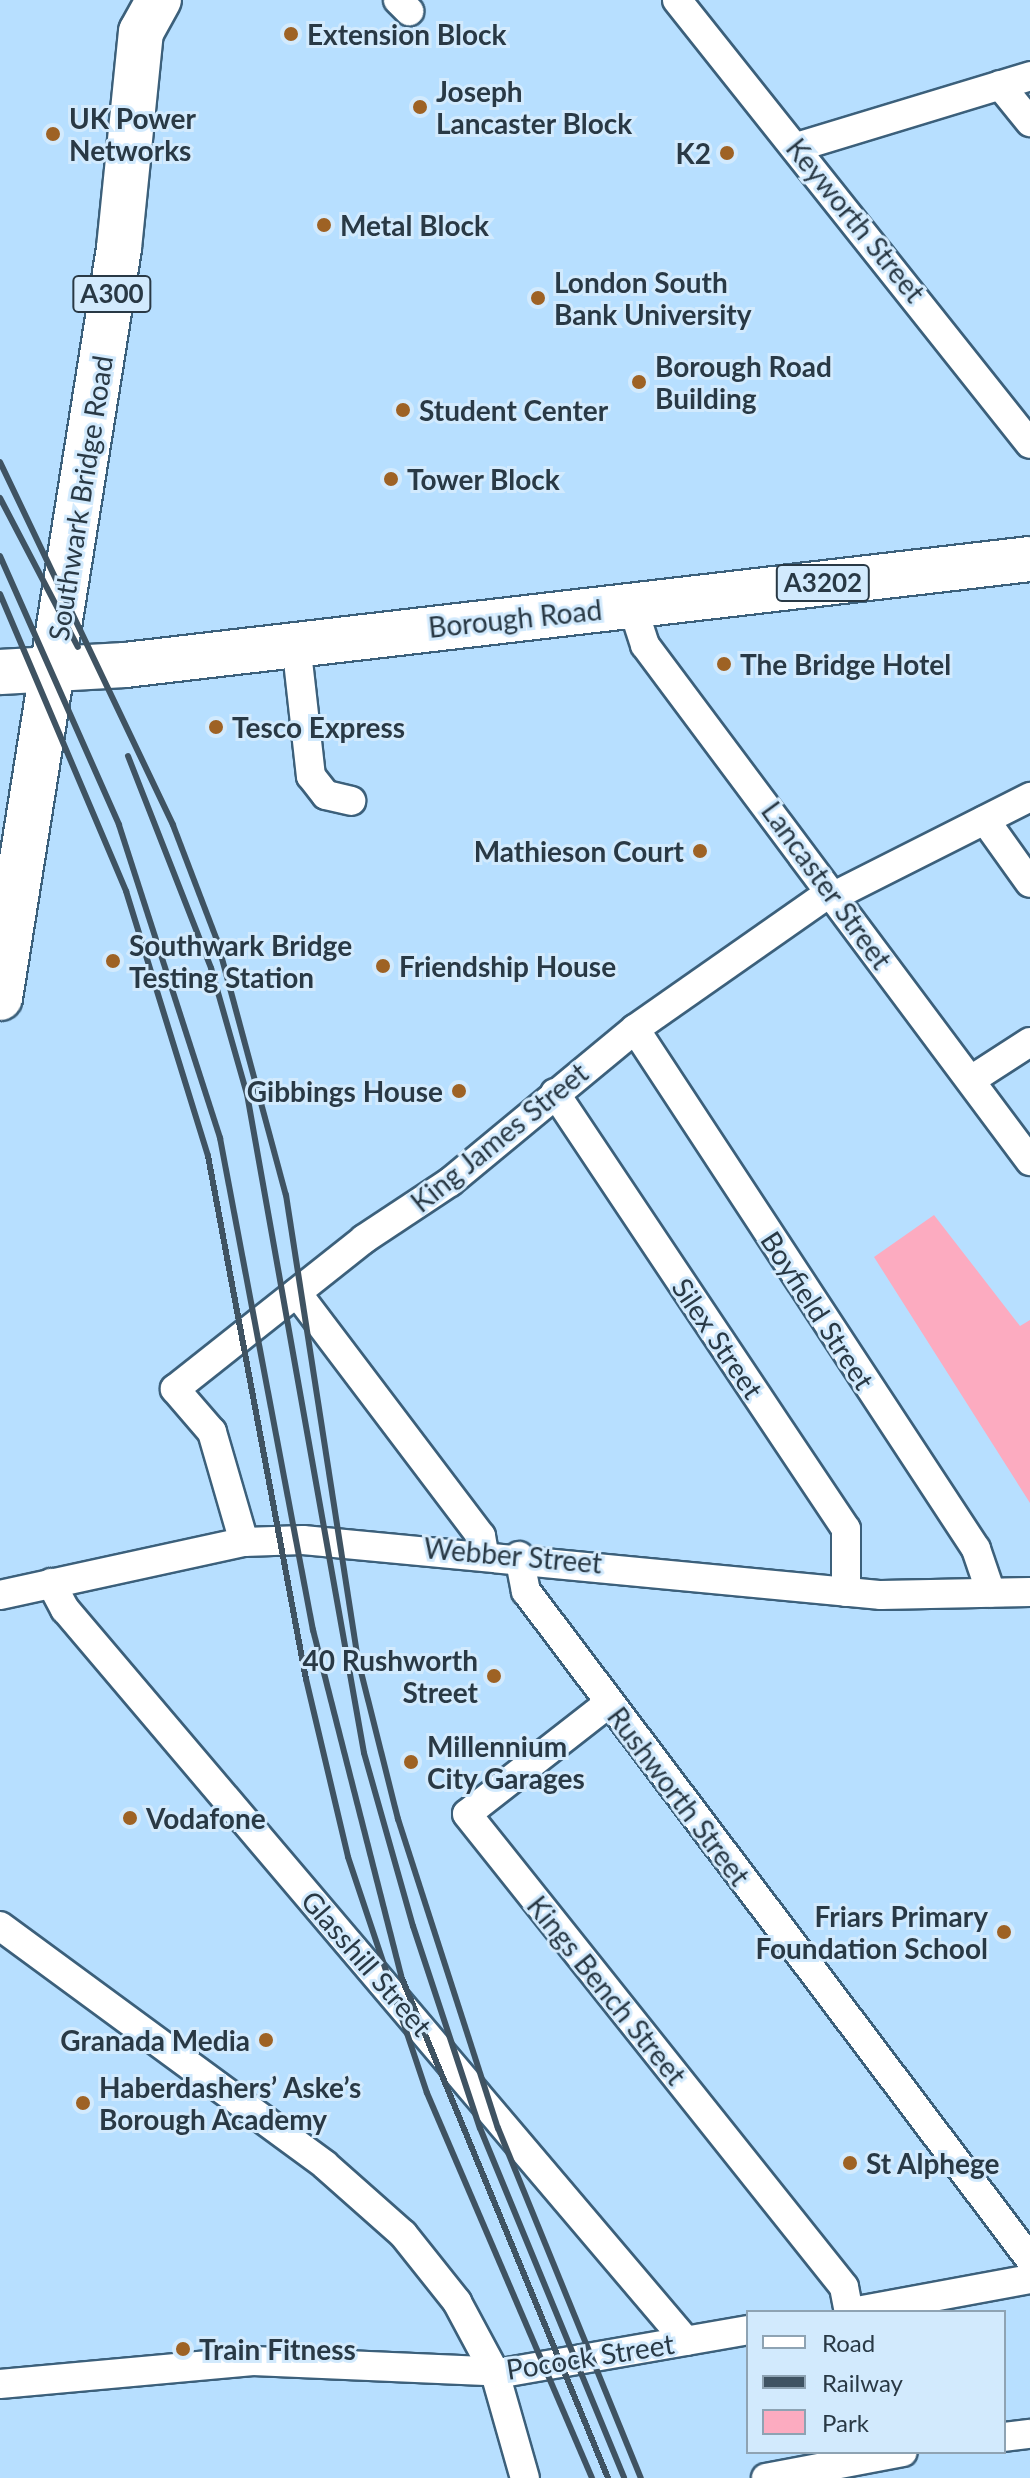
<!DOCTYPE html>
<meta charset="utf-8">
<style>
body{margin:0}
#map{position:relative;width:1030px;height:2478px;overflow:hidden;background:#b7dfff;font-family:Lato,sans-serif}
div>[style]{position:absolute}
.green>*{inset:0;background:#fcabc0}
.roads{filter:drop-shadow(2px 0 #3c607b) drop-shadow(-2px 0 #3c607b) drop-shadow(0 2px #3c607b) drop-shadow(0 -2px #3c607b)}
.minor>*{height:28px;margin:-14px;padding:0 14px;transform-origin:14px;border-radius:14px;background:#fff}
.primary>*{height:44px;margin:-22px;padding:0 22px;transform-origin:22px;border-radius:22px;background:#fff}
.rail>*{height:6px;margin:-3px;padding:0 3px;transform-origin:3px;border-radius:3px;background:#3f5362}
.dots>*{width:22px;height:22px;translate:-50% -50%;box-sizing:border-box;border:4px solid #d2eafd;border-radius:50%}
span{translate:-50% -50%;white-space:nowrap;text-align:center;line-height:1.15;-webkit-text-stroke:6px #d2eafd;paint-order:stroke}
.shield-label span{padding:2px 6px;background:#d2eafd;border:2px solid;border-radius:6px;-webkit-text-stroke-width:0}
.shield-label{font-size:26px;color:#293945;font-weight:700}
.poi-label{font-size:28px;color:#293945;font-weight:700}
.left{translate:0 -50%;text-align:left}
.right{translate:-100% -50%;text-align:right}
.street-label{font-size:28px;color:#293945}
.legend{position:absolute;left:746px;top:2310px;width:260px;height:144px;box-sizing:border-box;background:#d2eafd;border:2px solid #8ea3b3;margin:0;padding:10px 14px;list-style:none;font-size:24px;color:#293945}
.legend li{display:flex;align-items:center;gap:16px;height:40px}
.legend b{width:40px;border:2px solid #8ea3b3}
</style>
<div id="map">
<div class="green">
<div style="clip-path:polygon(934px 1215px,1020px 1326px,1030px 1320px,1030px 1503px,874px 1257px)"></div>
</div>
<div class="roads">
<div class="minor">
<div style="left:398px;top:0;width:16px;rotate:45deg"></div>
<div style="left:677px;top:0;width:567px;rotate:51.51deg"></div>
<div style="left:1000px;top:85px;width:48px;rotate:51deg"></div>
<div style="left:797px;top:147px;width:244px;rotate:-16.9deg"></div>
<div style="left:632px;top:605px;width:42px;rotate:72deg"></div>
<div style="left:645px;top:645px;width:644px;rotate:53.27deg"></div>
<div style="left:296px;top:643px;width:134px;rotate:83.6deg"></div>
<div style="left:311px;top:776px;width:24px;rotate:52deg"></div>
<div style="left:326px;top:795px;width:26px;rotate:13deg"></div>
<div style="left:985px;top:820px;width:77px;rotate:54.5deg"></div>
<div style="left:832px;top:897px;width:222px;rotate:-26.8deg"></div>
<div style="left:635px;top:1029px;width:622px;rotate:56.74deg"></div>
<div style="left:976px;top:1549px;width:46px;rotate:71.2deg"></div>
<div style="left:971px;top:1080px;width:70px;rotate:-32.8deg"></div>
<div style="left:555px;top:1093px;width:524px;rotate:56.28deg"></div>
<div style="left:846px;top:1529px;width:63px;rotate:90deg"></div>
<div style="left:297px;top:1293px;width:305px;rotate:52.9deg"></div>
<div style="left:481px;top:1536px;width:17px;rotate:80deg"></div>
<div style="left:244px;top:1542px;width:115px;rotate:-106.2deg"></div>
<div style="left:212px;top:1432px;width:57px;rotate:-130.7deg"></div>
<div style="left:175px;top:1389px;width:241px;rotate:-38.4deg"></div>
<div style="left:364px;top:1239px;width:103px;rotate:-33.5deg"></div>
<div style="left:450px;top:1182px;width:240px;rotate:-39.6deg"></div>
<div style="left:635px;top:1029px;width:237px;rotate:-35deg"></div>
<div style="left:519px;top:1556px;width:36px;rotate:79deg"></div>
<div style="left:526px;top:1591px;width:837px;rotate:52.97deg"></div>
<div style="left:51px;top:1583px;width:30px;rotate:62deg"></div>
<div style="left:65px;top:1609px;width:960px;rotate:49.69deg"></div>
<div style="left:0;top:1595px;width:250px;rotate:-12.3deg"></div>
<div style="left:244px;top:1542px;width:59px;rotate:-1.9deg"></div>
<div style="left:303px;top:1540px;width:581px;rotate:5.44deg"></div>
<div style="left:881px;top:1595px;width:149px;rotate:-1.2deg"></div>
<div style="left:609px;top:1703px;width:180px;rotate:142deg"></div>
<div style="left:467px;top:1814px;width:605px;rotate:51.44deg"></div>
<div style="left:844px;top:2287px;width:25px;rotate:79deg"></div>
<div style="left:0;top:1926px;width:403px;rotate:36.3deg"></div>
<div style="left:325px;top:2165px;width:104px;rotate:41.5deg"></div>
<div style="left:403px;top:2234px;width:87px;rotate:51.5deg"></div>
<div style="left:457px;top:2302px;width:81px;rotate:61.8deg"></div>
<div style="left:495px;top:2373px;width:109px;rotate:74.1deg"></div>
<div style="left:852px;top:2312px;width:181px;rotate:-10.5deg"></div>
<div style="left:0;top:2384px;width:254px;rotate:-5.2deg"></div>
<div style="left:253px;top:2361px;width:255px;rotate:2.5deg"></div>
<div style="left:508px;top:2372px;width:244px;rotate:-9.9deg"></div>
<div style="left:1004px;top:2437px;width:26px;rotate:-7deg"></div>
<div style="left:766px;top:2478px;width:139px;rotate:-10.7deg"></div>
</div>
<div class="primary">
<div style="left:0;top:672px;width:125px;rotate:-3.2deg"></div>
<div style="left:125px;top:665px;width:911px;rotate:-6.68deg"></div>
<div style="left:0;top:998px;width:759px;rotate:-80.98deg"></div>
<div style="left:119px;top:248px;width:217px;rotate:-84.2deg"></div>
<div style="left:141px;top:32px;width:37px;rotate:-61deg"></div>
</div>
</div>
<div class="rail">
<div style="left:0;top:462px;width:402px;rotate:64.5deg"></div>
<div style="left:173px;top:825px;width:123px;rotate:69.1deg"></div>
<div style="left:217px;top:940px;width:264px;rotate:74.9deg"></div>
<div style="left:286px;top:1195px;width:475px;rotate:81.2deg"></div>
<div style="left:359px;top:1664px;width:160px;rotate:75.9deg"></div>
<div style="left:398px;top:1819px;width:325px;rotate:72.1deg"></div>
<div style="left:498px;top:2128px;width:378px;rotate:67.8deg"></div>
<div style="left:0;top:498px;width:168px;rotate:62.4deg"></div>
<div style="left:0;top:556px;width:294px;rotate:66.1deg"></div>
<div style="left:119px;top:825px;width:329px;rotate:72.1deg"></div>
<div style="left:220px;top:1138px;width:501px;rotate:79.3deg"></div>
<div style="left:313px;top:1630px;width:357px;rotate:75.7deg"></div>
<div style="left:401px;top:1976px;width:543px;rotate:67.59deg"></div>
<div style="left:0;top:594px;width:323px;rotate:67deg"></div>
<div style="left:126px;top:891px;width:277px;rotate:72.8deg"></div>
<div style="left:208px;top:1156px;width:532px;rotate:79.39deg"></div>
<div style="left:306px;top:1679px;width:183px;rotate:76.7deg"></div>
<div style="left:348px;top:1857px;width:249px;rotate:71.5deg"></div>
<div style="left:427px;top:2093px;width:419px;rotate:66.8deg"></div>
<div style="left:128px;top:756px;width:228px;rotate:68.6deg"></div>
<div style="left:211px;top:968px;width:131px;rotate:74.1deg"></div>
<div style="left:247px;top:1094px;width:669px;rotate:79.93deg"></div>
<div style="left:364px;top:1753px;width:180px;rotate:74.2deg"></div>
<div style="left:413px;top:1926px;width:213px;rotate:71.7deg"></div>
<div style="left:480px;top:2128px;width:378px;rotate:67.6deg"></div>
</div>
<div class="dots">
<div style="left:291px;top:34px;background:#9e6224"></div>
<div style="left:420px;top:107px;background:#9e6224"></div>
<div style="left:53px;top:134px;background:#9e6224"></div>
<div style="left:727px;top:153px;background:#9e6224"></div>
<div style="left:324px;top:225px;background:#9e6224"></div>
<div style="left:538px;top:298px;background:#9e6224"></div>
<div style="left:639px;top:382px;background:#9e6224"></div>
<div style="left:403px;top:410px;background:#9e6224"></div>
<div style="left:391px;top:479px;background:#9e6224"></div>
<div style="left:724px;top:664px;background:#9e6224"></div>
<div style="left:216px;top:727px;background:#9e6224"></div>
<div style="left:700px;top:851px;background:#9e6224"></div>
<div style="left:113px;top:961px;background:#9e6224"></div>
<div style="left:383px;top:966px;background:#9e6224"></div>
<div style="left:459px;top:1091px;background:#9e6224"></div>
<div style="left:494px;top:1676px;background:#9e6224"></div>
<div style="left:411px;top:1762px;background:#9e6224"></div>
<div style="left:130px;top:1818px;background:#9e6224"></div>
<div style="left:1004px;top:1932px;background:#9e6224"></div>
<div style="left:266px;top:2040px;background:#9e6224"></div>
<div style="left:83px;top:2103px;background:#9e6224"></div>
<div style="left:850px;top:2163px;background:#9e6224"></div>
<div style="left:183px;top:2349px;background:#9e6224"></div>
</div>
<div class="shield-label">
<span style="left:112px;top:294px">A300</span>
<span style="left:823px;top:583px">A3202</span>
</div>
<div class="poi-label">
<span class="left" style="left:307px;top:34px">Extension Block</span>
<span class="left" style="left:436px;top:107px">Joseph<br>Lancaster Block</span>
<span class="left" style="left:69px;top:134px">UK Power<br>Networks</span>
<span class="right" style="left:711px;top:153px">K2</span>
<span class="left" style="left:340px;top:225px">Metal Block</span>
<span class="left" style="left:554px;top:298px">London South<br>Bank University</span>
<span class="left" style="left:655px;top:382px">Borough Road<br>Building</span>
<span class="left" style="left:419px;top:410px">Student Center</span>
<span class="left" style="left:407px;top:479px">Tower Block</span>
<span class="left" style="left:740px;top:664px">The Bridge Hotel</span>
<span class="left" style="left:232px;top:727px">Tesco Express</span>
<span class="right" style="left:684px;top:851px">Mathieson Court</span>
<span class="left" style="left:129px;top:961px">Southwark Bridge<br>Testing Station</span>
<span class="left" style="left:399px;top:966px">Friendship House</span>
<span class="right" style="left:443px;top:1091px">Gibbings House</span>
<span class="right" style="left:478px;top:1676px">40 Rushworth<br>Street</span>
<span class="left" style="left:427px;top:1762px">Millennium<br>City Garages</span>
<span class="left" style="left:146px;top:1818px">Vodafone</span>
<span class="right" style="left:988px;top:1932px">Friars Primary<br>Foundation School</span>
<span class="right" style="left:250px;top:2040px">Granada Media</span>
<span class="left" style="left:99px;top:2103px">Haberdashers’ Aske’s<br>Borough Academy</span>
<span class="left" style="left:866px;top:2163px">St Alphege</span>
<span class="left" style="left:199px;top:2349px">Train Fitness</span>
</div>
<div class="street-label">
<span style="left:856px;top:220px;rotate:51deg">Keyworth Street</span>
<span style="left:80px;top:498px;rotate:-81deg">Southwark Bridge Road</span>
<span style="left:515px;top:618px;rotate:-6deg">Borough Road</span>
<span style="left:827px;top:885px;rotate:54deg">Lancaster Street</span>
<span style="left:499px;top:1137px;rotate:-39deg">King James Street</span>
<span style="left:818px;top:1310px;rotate:57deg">Boyfield Street</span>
<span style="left:718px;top:1338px;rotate:56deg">Silex Street</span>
<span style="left:513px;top:1555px;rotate:5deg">Webber Street</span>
<span style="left:679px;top:1796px;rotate:53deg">Rushworth Street</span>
<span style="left:367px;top:1963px;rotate:49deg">Glasshill Street</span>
<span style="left:607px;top:1990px;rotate:51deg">Kings Bench Street</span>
<span style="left:590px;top:2356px;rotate:-9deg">Pocock Street</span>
</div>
<ul class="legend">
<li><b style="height:10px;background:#fff"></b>Road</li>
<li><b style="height:10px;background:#3f5362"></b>Railway</li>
<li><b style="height:22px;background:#fcabc0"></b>Park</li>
</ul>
</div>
